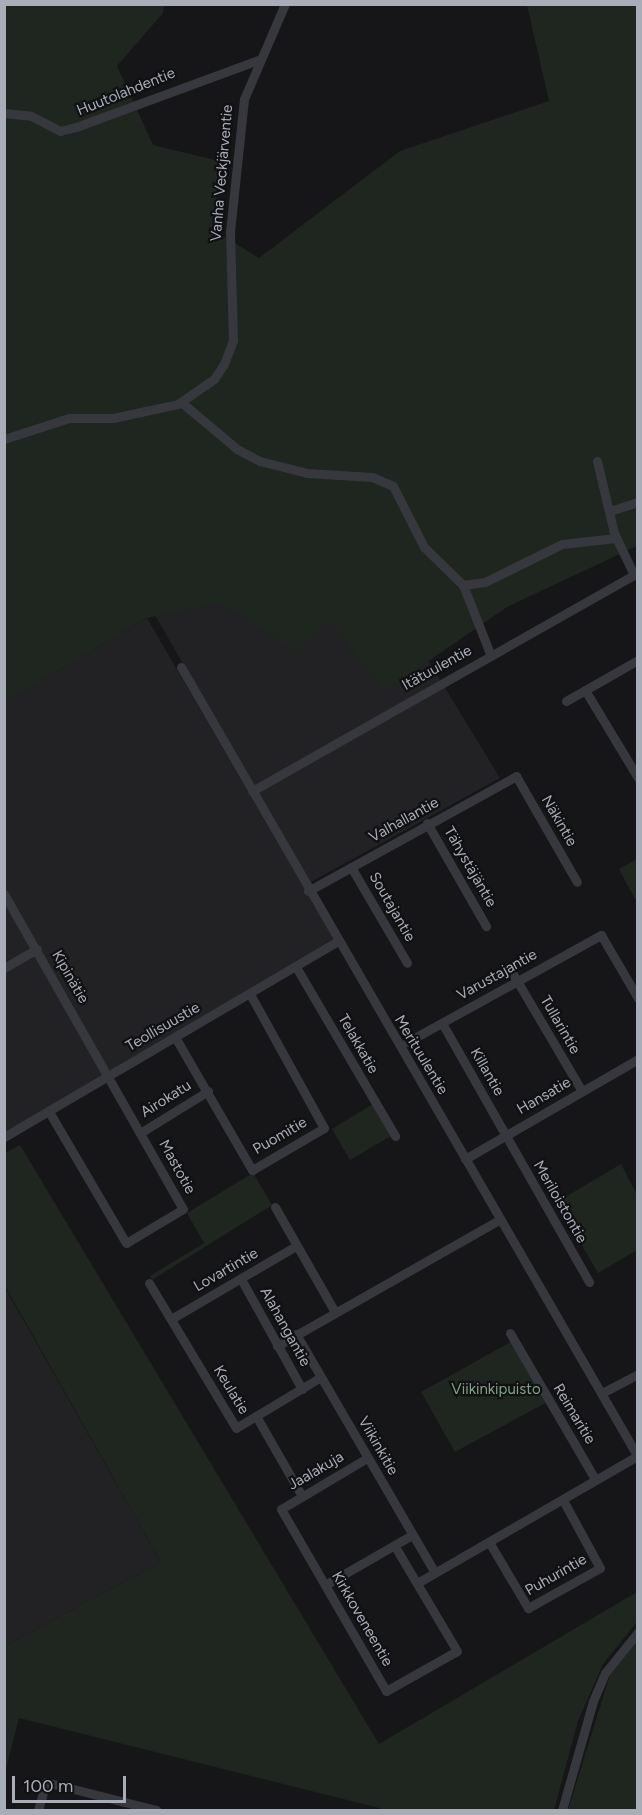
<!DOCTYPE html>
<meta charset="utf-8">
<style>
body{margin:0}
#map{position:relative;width:642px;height:1815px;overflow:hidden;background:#161618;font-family:Figtree,sans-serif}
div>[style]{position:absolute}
.built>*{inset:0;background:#222225}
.green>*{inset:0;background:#1e261f}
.minor>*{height:9px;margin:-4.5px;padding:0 4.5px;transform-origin:4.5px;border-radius:4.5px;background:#37383d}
span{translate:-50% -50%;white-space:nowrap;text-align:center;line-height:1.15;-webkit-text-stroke:4.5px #111113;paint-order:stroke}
.street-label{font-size:15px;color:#a8adb8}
.park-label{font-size:15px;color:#7fa381}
.frame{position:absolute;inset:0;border:6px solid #a8adb8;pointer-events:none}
.scale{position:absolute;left:12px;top:1776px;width:114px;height:27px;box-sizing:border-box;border:3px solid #a8adb8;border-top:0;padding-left:8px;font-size:18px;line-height:21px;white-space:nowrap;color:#a8adb8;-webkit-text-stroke:4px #111113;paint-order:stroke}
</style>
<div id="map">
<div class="built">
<div style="clip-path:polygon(338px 512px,500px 778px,309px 883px,155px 615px)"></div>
<div style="clip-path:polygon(147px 618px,336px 943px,4px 1136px,4px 702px)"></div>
<div style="clip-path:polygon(4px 1286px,161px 1562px,5px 1646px,4px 1646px)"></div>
</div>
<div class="green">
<div style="clip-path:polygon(4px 5px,164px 5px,163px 13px,117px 66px,153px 145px,219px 161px,214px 230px,259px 258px,400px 151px,549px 101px,527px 5px,637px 5px,637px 546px,507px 607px,385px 691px,328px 620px,298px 653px,220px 603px,147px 618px,5px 702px)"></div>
<div style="clip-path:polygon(637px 859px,637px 897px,635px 899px,619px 869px)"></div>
<div style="clip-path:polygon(373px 1104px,391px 1136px,350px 1160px,332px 1129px)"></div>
<div style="clip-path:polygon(20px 1145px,379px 1744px,637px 1592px,637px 1622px,603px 1664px,578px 1721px,554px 1810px,387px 1810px,19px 1718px,5px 1772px,5px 1646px,161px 1562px,5px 1286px,5px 1153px)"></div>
<div style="clip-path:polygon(621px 1164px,637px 1195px,637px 1250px,598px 1273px,557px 1202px)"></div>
<div style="clip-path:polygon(253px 1173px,272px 1205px,152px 1280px,150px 1276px,204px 1243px,187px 1213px)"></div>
<div style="clip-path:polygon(514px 1340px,551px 1400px,455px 1452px,421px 1392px)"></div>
<div style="clip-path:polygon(637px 1641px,637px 1810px,568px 1810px,610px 1675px)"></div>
</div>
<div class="minor">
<div style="left:4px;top:113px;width:27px;rotate:6deg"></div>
<div style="left:31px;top:116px;width:33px;rotate:27deg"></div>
<div style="left:60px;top:131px;width:16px;rotate:-14deg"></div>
<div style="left:76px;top:127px;width:194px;rotate:-20.2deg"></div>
<div style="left:181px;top:402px;width:73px;rotate:40deg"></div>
<div style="left:237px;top:449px;width:26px;rotate:28deg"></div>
<div style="left:260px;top:461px;width:49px;rotate:14.3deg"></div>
<div style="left:307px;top:473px;width:65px;rotate:3.5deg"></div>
<div style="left:372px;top:477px;width:23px;rotate:23deg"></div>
<div style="left:393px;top:486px;width:68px;rotate:63.1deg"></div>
<div style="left:424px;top:547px;width:54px;rotate:44.3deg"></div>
<div style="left:463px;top:585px;width:76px;rotate:68.5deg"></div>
<div style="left:4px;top:439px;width:68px;rotate:-17.9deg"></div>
<div style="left:69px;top:418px;width:44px"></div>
<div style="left:113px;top:418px;width:66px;rotate:-12.2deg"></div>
<div style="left:178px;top:404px;width:44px;rotate:-34.8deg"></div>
<div style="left:214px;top:379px;width:18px;rotate:-56deg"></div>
<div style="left:224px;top:364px;width:26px;rotate:-69deg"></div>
<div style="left:233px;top:340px;width:108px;rotate:-91.6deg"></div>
<div style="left:230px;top:232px;width:134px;rotate:-84deg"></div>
<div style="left:244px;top:99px;width:103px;rotate:-66.7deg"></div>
<div style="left:597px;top:461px;width:74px;rotate:76.7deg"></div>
<div style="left:614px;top:533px;width:47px;rotate:64.5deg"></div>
<div style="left:610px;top:511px;width:29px;rotate:-18deg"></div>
<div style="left:463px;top:585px;width:22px;rotate:-8deg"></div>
<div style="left:485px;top:582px;width:86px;rotate:-26.3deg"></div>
<div style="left:562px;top:544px;width:54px;rotate:-6.3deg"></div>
<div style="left:181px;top:667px;width:913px;rotate:59.95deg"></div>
<div style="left:585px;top:690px;width:103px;rotate:58.9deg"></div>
<div style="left:566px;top:701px;width:83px;rotate:-29.7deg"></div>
<div style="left:252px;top:791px;width:443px;rotate:-29.5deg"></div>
<div style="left:427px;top:823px;width:119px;rotate:60.2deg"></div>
<div style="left:351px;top:867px;width:111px;rotate:59.7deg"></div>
<div style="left:308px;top:891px;width:238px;rotate:-28.9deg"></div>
<div style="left:516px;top:776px;width:122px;rotate:60.1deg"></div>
<div style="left:4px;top:894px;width:362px;rotate:60.4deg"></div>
<div style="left:183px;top:1209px;width:66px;rotate:149.2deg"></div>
<div style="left:126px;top:1243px;width:152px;rotate:-120.4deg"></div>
<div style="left:296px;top:967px;width:196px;rotate:59.6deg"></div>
<div style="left:4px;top:968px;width:38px;rotate:-30deg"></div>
<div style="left:513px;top:974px;width:136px;rotate:59.5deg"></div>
<div style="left:442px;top:1023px;width:298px;rotate:60.4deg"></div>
<div style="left:175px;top:1037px;width:154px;rotate:59.9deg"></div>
<div style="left:252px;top:1170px;width:83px;rotate:-30.3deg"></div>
<div style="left:324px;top:1128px;width:153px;rotate:-118.9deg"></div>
<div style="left:407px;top:1042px;width:222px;rotate:-28.9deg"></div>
<div style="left:601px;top:935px;width:73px;rotate:59.6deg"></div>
<div style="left:140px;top:1133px;width:80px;rotate:-31.7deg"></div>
<div style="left:4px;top:1137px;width:386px;rotate:-30.4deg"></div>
<div style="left:465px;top:1159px;width:200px;rotate:-30deg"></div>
<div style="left:275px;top:1207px;width:121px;rotate:60.3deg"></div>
<div style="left:241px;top:1279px;width:126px;rotate:61deg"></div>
<div style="left:149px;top:1283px;width:169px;rotate:59deg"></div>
<div style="left:236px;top:1428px;width:99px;rotate:-31deg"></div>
<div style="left:171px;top:1319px;width:145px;rotate:-30.3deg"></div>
<div style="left:510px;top:1333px;width:169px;rotate:59.8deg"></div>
<div style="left:296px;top:1334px;width:276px;rotate:59.8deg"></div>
<div style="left:277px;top:1346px;width:255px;rotate:-29.6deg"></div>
<div style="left:602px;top:1393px;width:41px;rotate:-27.8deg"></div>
<div style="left:256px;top:1416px;width:92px;rotate:60.1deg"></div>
<div style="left:367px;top:1458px;width:100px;rotate:149.3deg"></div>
<div style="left:281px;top:1509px;width:210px;rotate:60deg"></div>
<div style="left:386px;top:1691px;width:81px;rotate:-29.4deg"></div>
<div style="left:457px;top:1651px;width:123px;rotate:-120.7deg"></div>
<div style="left:489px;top:1542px;width:77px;rotate:59.4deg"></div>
<div style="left:528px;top:1608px;width:82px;rotate:-29.1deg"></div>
<div style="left:600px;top:1568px;width:77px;rotate:-118.6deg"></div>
<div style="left:419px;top:1582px;width:252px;rotate:-30deg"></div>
<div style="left:325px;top:1585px;width:100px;rotate:-29.9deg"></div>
<div style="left:38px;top:1810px;width:29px;rotate:-74deg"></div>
<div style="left:46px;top:1782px;width:114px;rotate:14.3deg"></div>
<div style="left:562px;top:1810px;width:113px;rotate:-74.1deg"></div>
<div style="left:593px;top:1701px;width:30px;rotate:-67deg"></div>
<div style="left:605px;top:1673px;width:53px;rotate:-51.2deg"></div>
</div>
<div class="street-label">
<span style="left:126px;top:92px;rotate:-22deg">Huutolahdentie</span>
<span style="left:222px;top:173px;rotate:-85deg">Vanha Veckjärventie</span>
<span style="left:437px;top:668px;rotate:-29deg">Itätuulentie</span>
<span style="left:404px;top:820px;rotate:-29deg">Valhallantie</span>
<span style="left:559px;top:821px;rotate:60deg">Näkintie</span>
<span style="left:470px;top:867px;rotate:60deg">Tähystäjäntie</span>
<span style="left:392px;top:907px;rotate:60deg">Soutajantie</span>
<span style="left:497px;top:975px;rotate:-29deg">Varustajantie</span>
<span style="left:70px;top:977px;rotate:60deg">Kipinätie</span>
<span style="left:560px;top:1025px;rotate:60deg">Tullarintie</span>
<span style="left:163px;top:1027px;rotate:-30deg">Teollisuustie</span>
<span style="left:358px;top:1044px;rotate:60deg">Telakkatie</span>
<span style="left:421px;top:1055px;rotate:59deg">Merituulentie</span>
<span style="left:487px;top:1072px;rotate:60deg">Killantie</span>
<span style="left:544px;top:1096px;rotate:-30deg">Hansatie</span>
<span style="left:166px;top:1099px;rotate:-32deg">Airokatu</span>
<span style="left:280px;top:1136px;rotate:-30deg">Puomitie</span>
<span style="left:177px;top:1167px;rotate:61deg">Mastotie</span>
<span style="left:560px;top:1202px;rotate:60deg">Meriloistontie</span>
<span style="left:226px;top:1270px;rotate:-30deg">Lovartintie</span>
<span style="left:285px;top:1327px;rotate:61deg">Alahangantie</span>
<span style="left:231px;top:1390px;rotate:59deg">Keulatie</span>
<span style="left:574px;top:1414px;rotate:59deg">Reimaritie</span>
<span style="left:378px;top:1446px;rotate:60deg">Viikinkitie</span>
<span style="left:316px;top:1471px;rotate:-30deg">Jaalakuja</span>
<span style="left:556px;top:1575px;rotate:-30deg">Puhurintie</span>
<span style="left:362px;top:1619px;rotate:60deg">Kirkkoveneentie</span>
</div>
<div class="park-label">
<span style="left:496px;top:1390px">Viikinkipuisto</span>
</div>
<div class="frame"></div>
<div class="scale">100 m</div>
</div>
